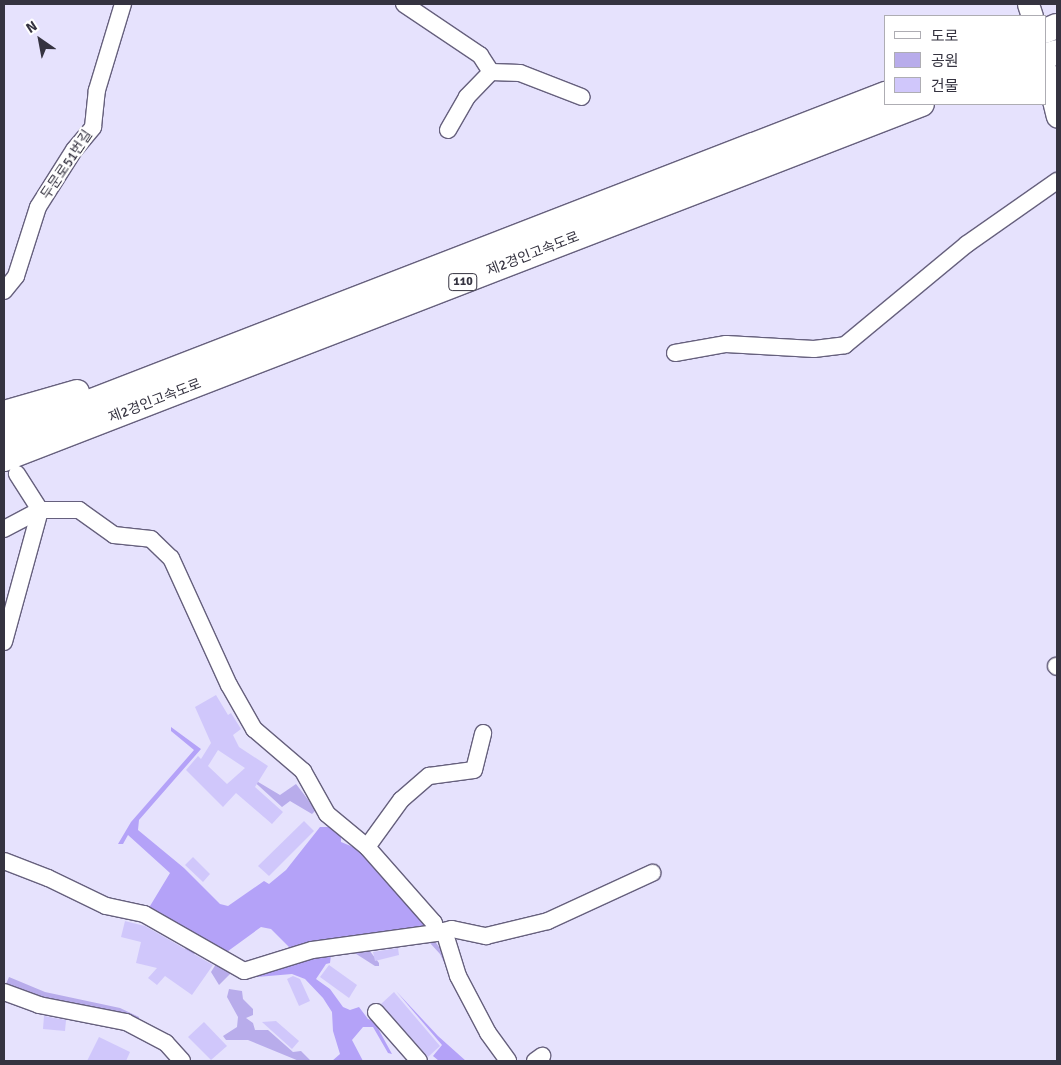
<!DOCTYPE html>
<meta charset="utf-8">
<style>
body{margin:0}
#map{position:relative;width:1061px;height:1065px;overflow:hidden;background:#e6e2fd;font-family:Signika,"Noto Sans KR",sans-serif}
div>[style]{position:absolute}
.green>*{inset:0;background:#b8aceb}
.forest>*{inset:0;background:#b4a2f8}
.building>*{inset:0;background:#d0c7fb}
.roads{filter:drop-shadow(1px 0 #66607d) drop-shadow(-1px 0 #66607d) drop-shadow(0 1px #66607d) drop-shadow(0 -1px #66607d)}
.minor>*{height:16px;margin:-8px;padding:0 8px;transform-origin:8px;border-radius:8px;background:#fff}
.major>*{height:21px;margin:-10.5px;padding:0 10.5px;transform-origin:10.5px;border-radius:10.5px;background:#fff}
.highway>*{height:24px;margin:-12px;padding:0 12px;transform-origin:12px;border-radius:12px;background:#fff}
span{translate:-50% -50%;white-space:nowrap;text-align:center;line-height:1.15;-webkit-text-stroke:4px #fff;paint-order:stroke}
.shield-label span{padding:1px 4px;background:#fff;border:1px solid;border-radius:4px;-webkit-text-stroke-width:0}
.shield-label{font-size:12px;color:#353340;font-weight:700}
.street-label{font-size:14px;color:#353340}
.frame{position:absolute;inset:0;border:5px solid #353340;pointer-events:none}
.legend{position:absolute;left:884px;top:15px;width:162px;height:90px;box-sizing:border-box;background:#fff;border:1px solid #aeadb3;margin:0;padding:6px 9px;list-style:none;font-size:15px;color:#353340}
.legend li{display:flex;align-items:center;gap:10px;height:25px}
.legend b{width:25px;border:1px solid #aeadb3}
.north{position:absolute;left:15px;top:15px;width:50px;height:50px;-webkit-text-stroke:4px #fff;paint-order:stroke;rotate:327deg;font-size:14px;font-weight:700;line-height:20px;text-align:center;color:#353340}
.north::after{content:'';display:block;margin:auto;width:18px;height:22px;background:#353340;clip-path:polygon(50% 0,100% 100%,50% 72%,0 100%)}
</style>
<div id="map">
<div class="green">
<div style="clip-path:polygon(248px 776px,280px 795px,296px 784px,316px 810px,312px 814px,290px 801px,282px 807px)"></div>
<div style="clip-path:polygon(171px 935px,230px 971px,230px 974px,219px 985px,211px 972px,216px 964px,196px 951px,187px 964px,180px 958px,186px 947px,169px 937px)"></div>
<div style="clip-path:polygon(433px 939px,449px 960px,503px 1061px,498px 1061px,476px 1029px,440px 954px,430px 943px,402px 945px)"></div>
<div style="clip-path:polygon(398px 945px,369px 950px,379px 963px,379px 966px,375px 966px,350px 950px)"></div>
<div style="clip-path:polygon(9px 977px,45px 992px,120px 1008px,139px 1017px,139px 1024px,42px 1001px,6px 984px)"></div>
<div style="clip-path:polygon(229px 989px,242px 991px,243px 999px,253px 1009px,253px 1015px,246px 1018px,253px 1023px,255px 1030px,268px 1030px,293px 1052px,301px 1051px,311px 1061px,299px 1061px,248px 1040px,226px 1040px,223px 1036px,237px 1027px,238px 1017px,227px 997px)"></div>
</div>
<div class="forest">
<div style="clip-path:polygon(171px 727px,201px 749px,139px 820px,138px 830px,184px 868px,220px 904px,228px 906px,264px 881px,269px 884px,286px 870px,320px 827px,334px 827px,341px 833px,341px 842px,358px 849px,429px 923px,424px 930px,292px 950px,271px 929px,261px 927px,224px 954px,147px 911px,170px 873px,128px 835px,123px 844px,118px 844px,131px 822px,194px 750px,171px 731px)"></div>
<div style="clip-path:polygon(331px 955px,330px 963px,326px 964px,316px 979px,330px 989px,343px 1007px,350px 1010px,359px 1007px,368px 1019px,374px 1021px,392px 1054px,388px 1053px,373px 1027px,363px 1027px,352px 1040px,363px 1061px,332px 1061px,340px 1054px,333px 1031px,332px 1012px,323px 998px,305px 979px,292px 974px,257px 977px,256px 973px,286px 962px)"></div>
<div style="clip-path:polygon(396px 991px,438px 1036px,466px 1061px,439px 1061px,433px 1056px,442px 1045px)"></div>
</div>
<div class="building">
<div style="clip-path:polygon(evenodd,216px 695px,228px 715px,231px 713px,241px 729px,233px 735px,239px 747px,268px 766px,255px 787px,283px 812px,272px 824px,236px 793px,223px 807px,186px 770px,198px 756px,201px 759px,211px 743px,195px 707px,216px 695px,218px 750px,245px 768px,227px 784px,208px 766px,218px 750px)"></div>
<div style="clip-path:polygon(304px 821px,314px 831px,269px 876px,258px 866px)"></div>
<div style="clip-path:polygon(193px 857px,210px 874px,203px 882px,185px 865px)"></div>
<div style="clip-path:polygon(125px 921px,145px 926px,213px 965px,192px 995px,165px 976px,157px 985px,148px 978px,157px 968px,136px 963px,141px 942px,121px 937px)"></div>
<div style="clip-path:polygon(398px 948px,399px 955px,375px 961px,373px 952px)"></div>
<div style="clip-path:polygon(329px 965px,357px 985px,349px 998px,320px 977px)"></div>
<div style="clip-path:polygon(293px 976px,300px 979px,310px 1001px,299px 1006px,287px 979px)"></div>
<div style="clip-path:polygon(394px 992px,440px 1046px,428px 1057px,381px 1004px)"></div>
<div style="clip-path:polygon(44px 1016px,66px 1020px,65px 1031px,43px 1029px)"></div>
<div style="clip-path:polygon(276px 1021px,299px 1041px,292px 1049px,262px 1022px)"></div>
<div style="clip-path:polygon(204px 1022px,227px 1046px,211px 1060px,188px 1037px)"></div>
<div style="clip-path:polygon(99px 1037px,130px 1052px,126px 1061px,87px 1061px)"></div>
</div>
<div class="roads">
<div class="minor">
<div style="left:404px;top:4px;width:92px;rotate:33.9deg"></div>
<div style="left:480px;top:55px;width:20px;rotate:57deg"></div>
<div style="left:491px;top:72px;width:35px;rotate:134deg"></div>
<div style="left:467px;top:97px;width:38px;rotate:120deg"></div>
<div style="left:491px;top:72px;width:29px;rotate:2deg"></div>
<div style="left:520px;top:73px;width:66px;rotate:21.2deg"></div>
<div style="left:4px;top:291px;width:19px;rotate:-51deg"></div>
<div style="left:16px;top:276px;width:72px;rotate:-72.3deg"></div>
<div style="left:38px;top:207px;width:67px;rotate:-57.7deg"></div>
<div style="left:74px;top:150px;width:30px;rotate:-50deg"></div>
<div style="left:93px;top:127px;width:37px;rotate:-84deg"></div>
<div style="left:97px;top:90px;width:90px;rotate:-73.2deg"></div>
<div style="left:675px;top:353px;width:52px;rotate:-10deg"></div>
<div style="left:726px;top:344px;width:88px;rotate:3.3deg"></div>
<div style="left:814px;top:349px;width:31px;rotate:-7deg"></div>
<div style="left:845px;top:345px;width:158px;rotate:-39.6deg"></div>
<div style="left:967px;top:244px;width:110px;rotate:-35deg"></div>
<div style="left:4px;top:529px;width:41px;rotate:-27.8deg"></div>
<div style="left:40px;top:510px;width:39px"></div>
<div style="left:79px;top:510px;width:43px;rotate:35.5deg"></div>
<div style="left:114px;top:535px;width:37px;rotate:6deg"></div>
<div style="left:151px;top:539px;width:28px;rotate:44deg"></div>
<div style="left:171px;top:558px;width:140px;rotate:65.5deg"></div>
<div style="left:229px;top:685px;width:51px;rotate:60.4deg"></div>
<div style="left:254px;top:729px;width:65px;rotate:40.6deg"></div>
<div style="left:303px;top:771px;width:49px;rotate:60.8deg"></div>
<div style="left:327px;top:814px;width:52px;rotate:39.5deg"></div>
<div style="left:367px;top:847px;width:101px;rotate:48.6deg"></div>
<div style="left:434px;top:923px;width:10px;rotate:79deg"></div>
<div style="left:436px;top:933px;width:125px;rotate:172.2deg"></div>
<div style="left:312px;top:950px;width:71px;rotate:162.8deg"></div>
<div style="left:244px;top:971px;width:115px;rotate:-150.3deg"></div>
<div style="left:144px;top:914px;width:39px;rotate:-168deg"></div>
<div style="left:106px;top:906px;width:64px;rotate:-154.2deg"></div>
<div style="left:48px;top:878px;width:47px;rotate:-158.9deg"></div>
<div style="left:4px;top:642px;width:137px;rotate:-74.7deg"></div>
<div style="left:40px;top:510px;width:43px;rotate:-122.6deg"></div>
<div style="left:1056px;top:666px;width:1px;rotate:45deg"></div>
<div style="left:367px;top:847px;width:58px;rotate:-54.1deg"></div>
<div style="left:401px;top:800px;width:37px;rotate:-41deg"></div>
<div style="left:429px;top:776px;width:45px;rotate:-7.6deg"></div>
<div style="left:474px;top:770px;width:38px;rotate:-76deg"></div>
<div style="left:444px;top:931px;width:47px;rotate:72.7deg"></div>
<div style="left:458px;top:976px;width:64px;rotate:62.2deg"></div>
<div style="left:488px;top:1033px;width:34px;rotate:54deg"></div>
<div style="left:436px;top:933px;width:16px;rotate:-14deg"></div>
<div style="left:452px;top:929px;width:35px;rotate:12deg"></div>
<div style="left:486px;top:936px;width:64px;rotate:-13.6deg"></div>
<div style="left:548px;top:921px;width:115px;rotate:-24.8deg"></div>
<div style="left:4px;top:992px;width:37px;rotate:20deg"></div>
<div style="left:39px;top:1005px;width:89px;rotate:11.1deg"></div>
<div style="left:126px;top:1022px;width:45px;rotate:27.7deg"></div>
<div style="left:166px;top:1043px;width:24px;rotate:48deg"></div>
<div style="left:376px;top:1012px;width:65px;rotate:48.7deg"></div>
<div style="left:535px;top:1061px;width:9px;rotate:-36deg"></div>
</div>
<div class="major">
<div style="left:1028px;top:4px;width:13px;rotate:72deg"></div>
<div style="left:1045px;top:68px;width:50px;rotate:76.2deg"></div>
</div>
<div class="highway">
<div style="left:1045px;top:31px;width:13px;rotate:-23deg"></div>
<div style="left:1045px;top:56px;width:13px;rotate:-18deg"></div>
<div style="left:4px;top:413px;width:76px;rotate:-16deg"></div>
<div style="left:4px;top:435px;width:945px;rotate:-21.16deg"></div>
<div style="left:4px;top:459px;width:984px;rotate:-21.14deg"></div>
</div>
</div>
<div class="shield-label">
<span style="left:463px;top:282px">110</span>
</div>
<div class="street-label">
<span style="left:67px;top:165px;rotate:-56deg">두문로51번길</span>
<span style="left:533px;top:254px;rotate:-21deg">제2경인고속도로</span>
<span style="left:155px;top:401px;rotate:-21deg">제2경인고속도로</span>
</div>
<div class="frame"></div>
<ul class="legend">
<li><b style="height:6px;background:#fff"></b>도로</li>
<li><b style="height:14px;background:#b8aceb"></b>공원</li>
<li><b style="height:14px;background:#d0c7fb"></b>건물</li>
</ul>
<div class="north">N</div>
</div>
